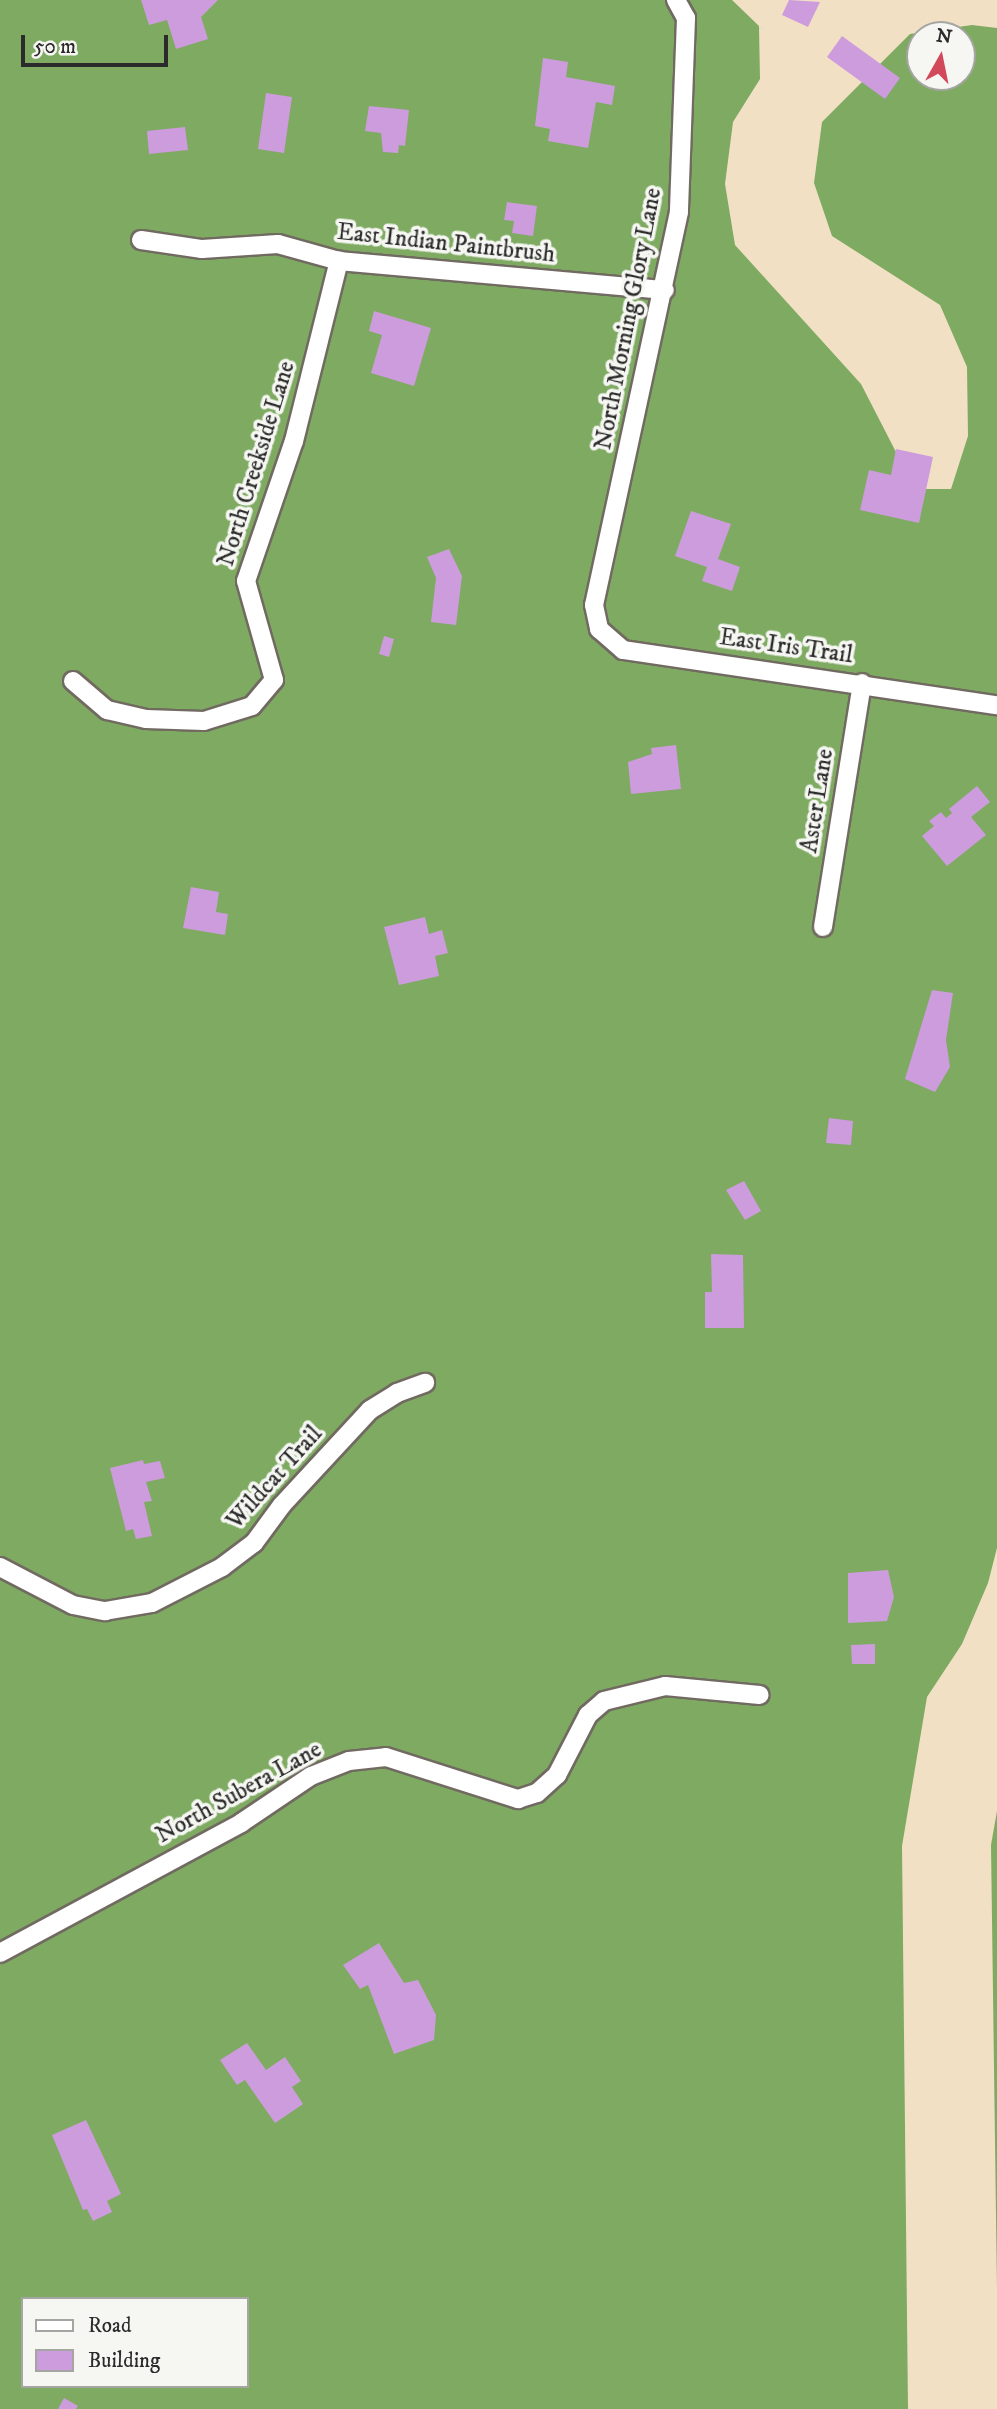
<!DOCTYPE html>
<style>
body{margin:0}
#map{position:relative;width:997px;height:2409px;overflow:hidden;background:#f2e0c5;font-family:"IM FELL DW Pica",serif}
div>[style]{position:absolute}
.forest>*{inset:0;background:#7eaa62}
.building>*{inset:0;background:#cd9cdc}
.roads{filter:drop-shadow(2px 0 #716a61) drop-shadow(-2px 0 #716a61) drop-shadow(0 2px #716a61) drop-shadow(0 -2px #716a61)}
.minor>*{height:18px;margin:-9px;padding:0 9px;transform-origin:9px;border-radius:9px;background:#fff}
span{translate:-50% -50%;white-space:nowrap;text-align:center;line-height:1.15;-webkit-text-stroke:7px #f6f6f2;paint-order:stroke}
.street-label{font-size:24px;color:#2b2b2b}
.legend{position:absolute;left:21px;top:2297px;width:228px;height:91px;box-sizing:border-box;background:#f6f6f2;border:2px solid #a5a5a2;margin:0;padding:9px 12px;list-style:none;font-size:21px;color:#2b2b2b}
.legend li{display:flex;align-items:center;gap:14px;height:35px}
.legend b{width:35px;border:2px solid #a5a5a2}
.north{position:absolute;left:906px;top:21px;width:70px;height:70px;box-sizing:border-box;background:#f6f6f2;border:2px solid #a5a5a2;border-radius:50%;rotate:9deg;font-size:19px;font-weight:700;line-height:28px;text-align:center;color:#2b2b2b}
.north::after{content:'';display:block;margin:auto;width:24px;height:32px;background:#d1495b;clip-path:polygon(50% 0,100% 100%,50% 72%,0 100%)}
.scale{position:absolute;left:21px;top:35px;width:147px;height:32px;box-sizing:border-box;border:4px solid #2b2b2b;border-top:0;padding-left:9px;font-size:21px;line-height:24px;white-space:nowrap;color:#2b2b2b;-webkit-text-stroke:5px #f6f6f2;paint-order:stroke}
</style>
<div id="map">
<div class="forest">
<div style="clip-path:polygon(evenodd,0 0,732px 0,759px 26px,760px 79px,733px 122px,725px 184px,735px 245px,861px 384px,915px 489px,951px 489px,968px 436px,967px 367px,940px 305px,832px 236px,814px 183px,822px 122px,910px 34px,972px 25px,997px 28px,997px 1548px,988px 1583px,962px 1644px,927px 1697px,902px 1846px,908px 2409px,0 2409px,0 0,920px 35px,962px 35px,962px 77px,920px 77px,920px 35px,0 0,23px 2299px,247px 2299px,247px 2386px,23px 2386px,23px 2299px)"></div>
<div style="clip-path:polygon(997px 1811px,997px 2290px,991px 1845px)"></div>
</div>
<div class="building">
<div style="clip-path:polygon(141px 0,218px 0,201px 17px,208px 39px,176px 49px,167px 20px,149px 25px)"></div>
<div style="clip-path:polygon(789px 0,820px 2px,808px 27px,782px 15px)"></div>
<div style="clip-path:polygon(842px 36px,900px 78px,885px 99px,827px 57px)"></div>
<div style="clip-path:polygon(543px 58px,568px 62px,566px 77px,615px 86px,612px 105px,596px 102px,588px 148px,548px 141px,550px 129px,535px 126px)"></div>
<div style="clip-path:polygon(266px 93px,292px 97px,284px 153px,258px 149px)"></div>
<div style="clip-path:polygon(369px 106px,409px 110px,405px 146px,399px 145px,398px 153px,383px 152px,381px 133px,365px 131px)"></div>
<div style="clip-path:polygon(185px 127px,188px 150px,149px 154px,147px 131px)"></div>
<div style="clip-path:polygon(507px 202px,537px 206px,533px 236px,512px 233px,514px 221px,504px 220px)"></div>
<div style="clip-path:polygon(374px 311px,431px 328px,414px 386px,371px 373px,382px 335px,369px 331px)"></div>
<div style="clip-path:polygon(896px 449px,933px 457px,919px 523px,860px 510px,869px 470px,891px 475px)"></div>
<div style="clip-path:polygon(691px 511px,731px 524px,718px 559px,740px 567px,732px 591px,702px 581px,707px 567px,675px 556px)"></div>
<div style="clip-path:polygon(449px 549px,462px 576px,456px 625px,431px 622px,436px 578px,427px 557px)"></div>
<div style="clip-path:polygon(384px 636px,394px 639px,389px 657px,379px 654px)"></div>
<div style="clip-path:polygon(676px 745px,681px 789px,631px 794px,628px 762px,652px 754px,651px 748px)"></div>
<div style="clip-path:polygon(977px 786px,990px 802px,971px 817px,986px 835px,947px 866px,922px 836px,934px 826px,929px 821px,941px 812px,946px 818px,952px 813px,949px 809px)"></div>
<div style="clip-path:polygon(191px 887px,219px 892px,216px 912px,228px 914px,225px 935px,183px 928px)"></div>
<div style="clip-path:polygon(425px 917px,429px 934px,442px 930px,448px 953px,435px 956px,439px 976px,399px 985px,384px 927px)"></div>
<div style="clip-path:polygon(932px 990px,953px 993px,946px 1040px,950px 1067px,935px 1092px,905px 1079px)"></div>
<div style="clip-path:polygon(829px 1118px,853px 1121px,851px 1145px,826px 1143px)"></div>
<div style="clip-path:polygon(744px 1181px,761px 1211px,745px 1220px,726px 1190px)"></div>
<div style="clip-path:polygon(711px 1254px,743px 1255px,744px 1328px,705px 1328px,705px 1292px,712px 1292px)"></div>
<div style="clip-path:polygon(143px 1460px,144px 1464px,160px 1461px,165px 1478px,146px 1482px,152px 1501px,144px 1502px,152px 1536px,136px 1539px,133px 1529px,126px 1531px,110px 1468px)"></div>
<div style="clip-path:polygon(888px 1570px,894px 1597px,887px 1621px,848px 1623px,848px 1573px)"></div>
<div style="clip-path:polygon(875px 1644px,875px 1664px,852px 1664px,851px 1645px)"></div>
<div style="clip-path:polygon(379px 1943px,404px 1983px,418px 1980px,436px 2015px,434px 2040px,394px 2054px,368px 1985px,360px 1989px,343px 1965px)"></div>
<div style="clip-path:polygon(247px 2043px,266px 2070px,285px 2057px,301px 2081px,292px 2087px,303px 2104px,275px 2123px,245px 2080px,237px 2085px,220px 2060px)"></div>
<div style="clip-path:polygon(86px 2120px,121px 2194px,107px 2201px,112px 2212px,93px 2221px,87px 2209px,83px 2210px,52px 2135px)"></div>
<div style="clip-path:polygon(64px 2398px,78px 2406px,76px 2409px,58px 2409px)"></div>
</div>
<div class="roads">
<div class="minor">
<div style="left:676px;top:0;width:21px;rotate:61deg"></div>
<div style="left:686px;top:18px;width:194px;rotate:92.1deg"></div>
<div style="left:679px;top:212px;width:402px;rotate:102.2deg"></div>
<div style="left:594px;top:605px;width:25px;rotate:78deg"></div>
<div style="left:599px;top:629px;width:32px;rotate:41deg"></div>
<div style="left:623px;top:650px;width:378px;rotate:8.4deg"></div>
<div style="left:141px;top:240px;width:62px;rotate:8.4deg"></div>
<div style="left:202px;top:249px;width:76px;rotate:-3.8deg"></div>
<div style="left:278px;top:244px;width:63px;rotate:15.6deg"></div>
<div style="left:339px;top:261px;width:327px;rotate:5.1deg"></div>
<div style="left:73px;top:681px;width:45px;rotate:40.5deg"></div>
<div style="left:107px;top:710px;width:40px;rotate:13deg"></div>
<div style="left:146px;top:719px;width:58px;rotate:2deg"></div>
<div style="left:204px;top:721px;width:50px;rotate:-17.4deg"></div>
<div style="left:252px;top:706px;width:34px;rotate:-50deg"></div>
<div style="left:274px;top:680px;width:103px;rotate:-105.8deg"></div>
<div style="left:246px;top:581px;width:148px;rotate:-71.1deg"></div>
<div style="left:294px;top:441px;width:186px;rotate:-76deg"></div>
<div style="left:823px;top:927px;width:247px;rotate:-80.9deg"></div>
<div style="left:0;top:1567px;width:82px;rotate:27.5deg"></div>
<div style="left:73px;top:1605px;width:33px;rotate:11deg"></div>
<div style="left:105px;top:1611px;width:48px;rotate:-9.7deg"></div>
<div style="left:152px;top:1603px;width:79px;rotate:-27.2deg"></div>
<div style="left:222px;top:1567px;width:40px;rotate:-37deg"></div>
<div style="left:254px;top:1543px;width:47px;rotate:-53.6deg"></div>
<div style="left:282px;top:1505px;width:129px;rotate:-47.2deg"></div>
<div style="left:370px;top:1410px;width:32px;rotate:-32deg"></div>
<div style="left:397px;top:1393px;width:30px;rotate:-20deg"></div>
<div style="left:0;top:1953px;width:274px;rotate:-28.3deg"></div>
<div style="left:241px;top:1823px;width:84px;rotate:-33.9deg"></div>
<div style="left:311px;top:1776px;width:41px;rotate:-21.5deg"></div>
<div style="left:349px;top:1761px;width:37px;rotate:-6deg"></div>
<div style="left:386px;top:1757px;width:139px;rotate:17.7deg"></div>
<div style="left:518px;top:1799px;width:20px;rotate:-18deg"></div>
<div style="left:537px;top:1793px;width:27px;rotate:-42deg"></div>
<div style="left:557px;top:1775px;width:68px;rotate:-62.7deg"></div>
<div style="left:588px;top:1715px;width:21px;rotate:-41deg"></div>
<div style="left:604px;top:1701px;width:63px;rotate:-13.8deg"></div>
<div style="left:665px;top:1686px;width:95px;rotate:5.4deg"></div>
</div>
</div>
<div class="street-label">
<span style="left:446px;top:244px;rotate:6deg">East Indian Paintbrush</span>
<span style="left:629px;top:319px;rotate:-79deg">North Morning Glory Lane</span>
<span style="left:257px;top:464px;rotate:-73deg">North Creekside Lane</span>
<span style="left:786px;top:647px;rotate:8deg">East Iris Trail</span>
<span style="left:818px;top:801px;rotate:-81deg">Aster Lane</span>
<span style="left:275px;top:1478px;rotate:-48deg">Wildcat Trail</span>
<span style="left:239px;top:1793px;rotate:-29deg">North Subera Lane</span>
</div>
<ul class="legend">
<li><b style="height:9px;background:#fff"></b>Road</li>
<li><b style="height:19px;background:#cd9cdc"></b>Building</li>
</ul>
<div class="north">N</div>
<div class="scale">50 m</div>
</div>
